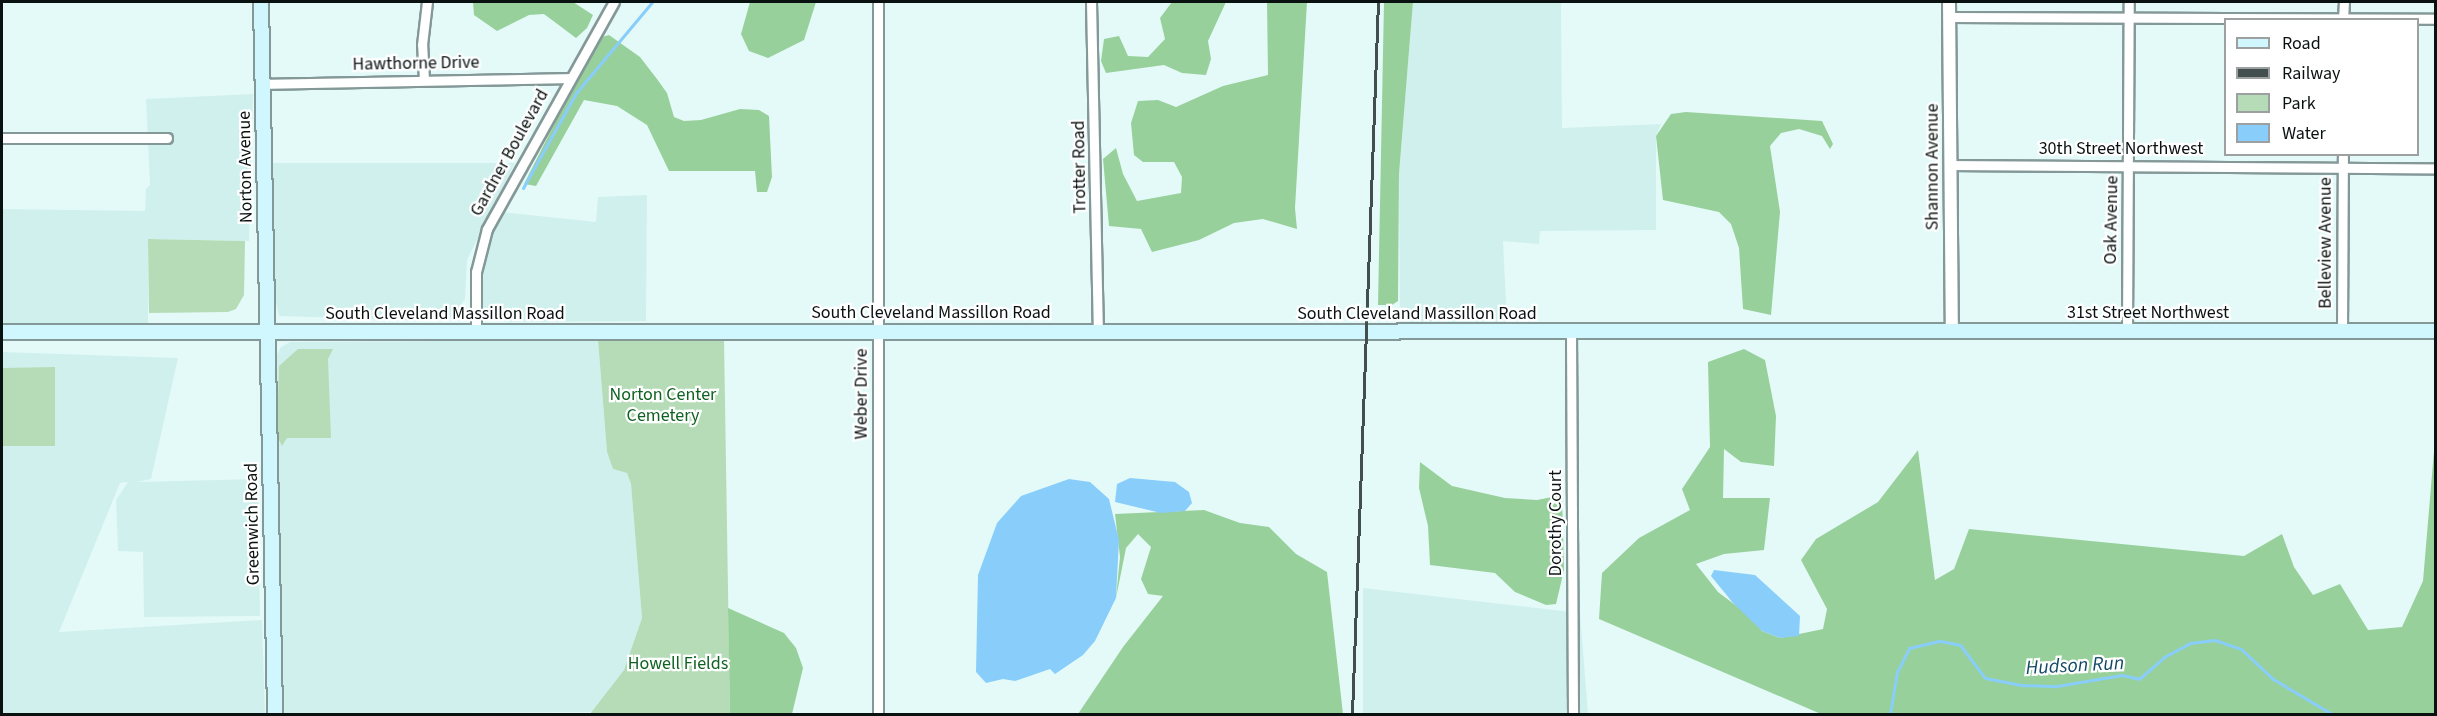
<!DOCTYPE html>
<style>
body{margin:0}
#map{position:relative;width:2437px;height:716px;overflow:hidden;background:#e4faf9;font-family:"Source Sans 3",sans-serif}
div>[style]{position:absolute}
.built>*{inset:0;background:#d0f0ee}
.green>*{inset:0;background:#b5dcb7}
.forest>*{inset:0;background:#98d09b}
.water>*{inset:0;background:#89cefa}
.stream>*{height:3px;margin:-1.5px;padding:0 1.5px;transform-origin:1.5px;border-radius:1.5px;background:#89cefa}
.roads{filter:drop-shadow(2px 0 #849897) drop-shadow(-2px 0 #849897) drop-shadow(0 2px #849897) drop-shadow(0 -2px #849897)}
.minor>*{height:9px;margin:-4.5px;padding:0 4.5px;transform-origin:4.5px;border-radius:4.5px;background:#fff}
.tertiary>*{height:12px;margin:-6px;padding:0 6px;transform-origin:6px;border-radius:6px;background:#fff}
.secondary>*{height:14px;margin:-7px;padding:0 7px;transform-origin:7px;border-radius:7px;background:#d0f6fe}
.rail>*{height:3px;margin:-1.5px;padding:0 1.5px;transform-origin:1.5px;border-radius:1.5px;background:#434f4e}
span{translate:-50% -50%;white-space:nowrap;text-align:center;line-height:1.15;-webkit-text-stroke:4.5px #fff;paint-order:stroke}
.street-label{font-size:18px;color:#0a1211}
.park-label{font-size:18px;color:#106222}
.water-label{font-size:20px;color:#124866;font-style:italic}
.frame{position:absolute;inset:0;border:3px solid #0a1211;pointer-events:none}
.legend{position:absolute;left:2224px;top:18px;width:195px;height:138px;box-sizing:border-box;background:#fff;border:2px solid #9da0a0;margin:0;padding:8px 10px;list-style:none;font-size:18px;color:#0a1211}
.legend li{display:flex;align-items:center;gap:12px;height:30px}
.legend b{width:30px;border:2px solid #9da0a0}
</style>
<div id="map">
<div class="built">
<div style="clip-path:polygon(1413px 2px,1561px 2px,1562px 128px,1661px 124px,1656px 136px,1656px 230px,1540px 231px,1539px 244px,1503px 241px,1507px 324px,1400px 326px,1399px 174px)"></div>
<div style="clip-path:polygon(253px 94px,249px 241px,148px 239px,148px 332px,2px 332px,2px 209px,145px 211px,146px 189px,150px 185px,146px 99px)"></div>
<div style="clip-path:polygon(269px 163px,515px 163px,467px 260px,465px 299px,452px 317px,441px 321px,279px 316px,271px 280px)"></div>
<div style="clip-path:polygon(647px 195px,646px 321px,510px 322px,496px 319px,480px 305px,479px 278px,485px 247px,500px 212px,596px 222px,598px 197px)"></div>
<div style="clip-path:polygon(598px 340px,607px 452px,613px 469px,627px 473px,631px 484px,642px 618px,624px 670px,592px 712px,280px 714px,274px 360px,281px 347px,290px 342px)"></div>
<div style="clip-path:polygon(2px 352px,178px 358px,151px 479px,137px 482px,258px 479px,260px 616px,144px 617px,143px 552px,118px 551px,116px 500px,128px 482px,120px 483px,59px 632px,262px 620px,265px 714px,2px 714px)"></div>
<div style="clip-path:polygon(1363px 588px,1580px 613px,1588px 714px,1363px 714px)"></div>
</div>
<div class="green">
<div style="clip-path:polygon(148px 239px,245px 241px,244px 295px,236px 309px,228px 312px,149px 313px)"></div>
<div style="clip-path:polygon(724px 338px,730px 714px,590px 714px,624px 670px,642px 618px,631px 484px,627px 473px,613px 469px,607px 452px,598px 340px)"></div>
<div style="clip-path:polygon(298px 349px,333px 349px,328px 359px,331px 438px,287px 438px,282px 446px,277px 436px,279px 366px)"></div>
<div style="clip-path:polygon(55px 367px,55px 446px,2px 446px,2px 368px)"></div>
</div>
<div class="forest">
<div style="clip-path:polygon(473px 2px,573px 2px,593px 15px,587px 28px,576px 38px,544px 14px,529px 15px,497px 31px,474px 15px)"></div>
<div style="clip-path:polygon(750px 2px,816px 2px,804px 40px,768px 58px,749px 51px,741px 34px)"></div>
<div style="clip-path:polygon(1172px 2px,1226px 2px,1208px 41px,1211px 59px,1206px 75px,1182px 73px,1164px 65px,1106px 73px,1101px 61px,1104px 39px,1119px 36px,1128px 56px,1148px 57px,1165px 39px,1160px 18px)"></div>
<div style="clip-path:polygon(1267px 2px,1307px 2px,1295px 208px,1297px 229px,1263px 219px,1234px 223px,1199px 240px,1152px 252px,1141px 229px,1109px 226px,1103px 159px,1116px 148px,1123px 174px,1137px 201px,1181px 193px,1182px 177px,1174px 162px,1143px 162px,1134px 155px,1131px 123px,1138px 101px,1158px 100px,1176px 107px,1223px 86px,1268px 75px)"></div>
<div style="clip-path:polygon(1384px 2px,1413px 2px,1399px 174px,1398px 301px,1392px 305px,1378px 305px)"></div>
<div style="clip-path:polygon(609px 35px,640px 57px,657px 79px,667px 93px,674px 117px,684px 121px,701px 120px,740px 109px,759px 110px,769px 116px,772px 177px,767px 192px,757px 192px,755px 171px,669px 171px,647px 125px,617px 106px,584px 100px,536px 186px,524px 184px,598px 38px)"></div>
<div style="clip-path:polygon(1686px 112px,1822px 121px,1833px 144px,1830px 149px,1822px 136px,1799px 129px,1781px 133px,1770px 146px,1780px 212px,1771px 315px,1743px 309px,1739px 248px,1731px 224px,1719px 212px,1663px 200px,1656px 136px,1671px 114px)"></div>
<div style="clip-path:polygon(1744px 349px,1765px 360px,1776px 416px,1774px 466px,1741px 462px,1724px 449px,1723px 498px,1770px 498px,1764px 550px,1724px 554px,1696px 564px,1718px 592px,1750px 616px,1762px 631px,1780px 638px,1823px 629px,1827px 609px,1801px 560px,1816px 539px,1878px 502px,1918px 450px,1935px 580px,1954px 569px,1969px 529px,2244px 556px,2282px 534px,2294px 567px,2313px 595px,2340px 584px,2368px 630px,2402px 627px,2423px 581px,2435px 439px,2435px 714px,1821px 714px,1599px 619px,1602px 573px,1639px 538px,1690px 510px,1682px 489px,1710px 447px,1708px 362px)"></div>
<div style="clip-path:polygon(1420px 462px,1452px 486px,1505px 498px,1537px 500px,1562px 495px,1564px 570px,1556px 604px,1546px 605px,1515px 592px,1495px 573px,1430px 565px,1428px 526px,1419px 488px)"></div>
<div style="clip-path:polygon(1204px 510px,1240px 523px,1269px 527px,1296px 554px,1327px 572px,1343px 714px,1078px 714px,1123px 647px,1163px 596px,1148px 594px,1141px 579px,1151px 547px,1138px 534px,1126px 548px,1116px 598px,1120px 557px,1115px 514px)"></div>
<div style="clip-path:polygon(728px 608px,784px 633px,796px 648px,803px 668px,792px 714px,730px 714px)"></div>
</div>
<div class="water">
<div style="clip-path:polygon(1130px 478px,1175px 482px,1189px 492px,1192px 503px,1185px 511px,1161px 513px,1115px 502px,1117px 484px)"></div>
<div style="clip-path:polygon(1069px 479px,1090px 482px,1109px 499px,1119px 540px,1116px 598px,1095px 641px,1083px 655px,1055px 674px,1050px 669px,1015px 681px,1003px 679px,986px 683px,976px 672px,978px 575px,997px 523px,1021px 496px)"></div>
<div style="clip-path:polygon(1714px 570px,1755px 575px,1800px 616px,1799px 636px,1780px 638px,1762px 631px,1733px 603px,1711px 576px)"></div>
</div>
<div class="stream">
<div style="left:523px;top:188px;width:109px;rotate:-60.8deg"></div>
<div style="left:576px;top:93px;width:119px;rotate:-50.1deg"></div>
<div style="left:1890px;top:714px;width:43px;rotate:-80.5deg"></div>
<div style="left:1897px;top:672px;width:27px;rotate:-63deg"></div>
<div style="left:1909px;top:648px;width:32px;rotate:-13deg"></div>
<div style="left:1940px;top:641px;width:20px;rotate:11deg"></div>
<div style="left:1960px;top:645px;width:41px;rotate:52.9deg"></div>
<div style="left:1985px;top:678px;width:38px;rotate:11deg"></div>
<div style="left:2022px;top:685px;width:35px;rotate:2deg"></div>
<div style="left:2057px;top:686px;width:66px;rotate:-9.6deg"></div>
<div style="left:2122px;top:675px;width:17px;rotate:13deg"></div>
<div style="left:2139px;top:679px;width:33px;rotate:-41deg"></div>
<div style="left:2164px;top:657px;width:30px;rotate:-28deg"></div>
<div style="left:2190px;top:643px;width:25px;rotate:-7deg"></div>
<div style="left:2215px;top:640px;width:28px;rotate:19deg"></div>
<div style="left:2241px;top:649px;width:44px;rotate:43.2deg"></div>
<div style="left:2273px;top:679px;width:69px;rotate:30.7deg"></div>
</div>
<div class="roads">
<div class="minor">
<div style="left:878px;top:2px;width:712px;rotate:90deg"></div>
<div style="left:1091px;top:2px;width:329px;rotate:88.8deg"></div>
<div style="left:1949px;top:17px;width:487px;rotate:0.2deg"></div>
<div style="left:2343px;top:20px;width:18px;rotate:-87deg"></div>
<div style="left:424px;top:80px;width:35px;rotate:-93deg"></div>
<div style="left:422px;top:45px;width:43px;rotate:-83.4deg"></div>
<div style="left:262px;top:84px;width:308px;rotate:-1.1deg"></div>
<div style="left:2px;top:138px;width:165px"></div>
<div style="left:1951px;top:165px;width:485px;rotate:0.4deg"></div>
<div style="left:2127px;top:331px;width:329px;rotate:-89.7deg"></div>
<div style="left:2342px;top:331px;width:177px;rotate:-89.7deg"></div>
<div style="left:476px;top:332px;width:60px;rotate:-90deg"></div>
<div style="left:476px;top:272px;width:44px;rotate:-75.7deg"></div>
<div style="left:487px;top:229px;width:260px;rotate:-60.8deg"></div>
<div style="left:1571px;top:332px;width:382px;rotate:89.7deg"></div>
</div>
<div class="tertiary">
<div style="left:1949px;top:2px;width:330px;rotate:89.5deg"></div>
</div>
<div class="secondary">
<div style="left:261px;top:2px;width:712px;rotate:88.87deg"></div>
<div style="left:2px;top:332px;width:2434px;rotate:-0.02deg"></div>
</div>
</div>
<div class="rail">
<div style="left:1352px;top:714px;width:712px;rotate:-87.91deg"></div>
</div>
<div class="street-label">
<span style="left:416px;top:64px;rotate:-1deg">Hawthorne Drive</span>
<span style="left:2121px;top:149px">30th Street Northwest</span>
<span style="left:510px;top:153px;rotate:-61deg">Gardner Boulevard</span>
<span style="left:246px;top:167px;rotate:-91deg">Norton Avenue</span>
<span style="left:1080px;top:167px;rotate:-91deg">Trotter Road</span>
<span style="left:1933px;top:167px;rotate:-90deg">Shannon Avenue</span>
<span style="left:2112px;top:220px;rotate:-89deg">Oak Avenue</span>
<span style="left:2326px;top:243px;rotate:-90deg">Belleview Avenue</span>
<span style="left:931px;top:313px">South Cleveland Massillon Road</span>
<span style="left:2148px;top:313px">31st Street Northwest</span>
<span style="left:445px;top:314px">South Cleveland Massillon Road</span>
<span style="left:1417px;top:314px">South Cleveland Massillon Road</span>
<span style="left:862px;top:394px;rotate:-90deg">Weber Drive</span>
<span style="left:1556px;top:523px;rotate:-90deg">Dorothy Court</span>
<span style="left:253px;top:524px;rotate:-91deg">Greenwich Road</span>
</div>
<div class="park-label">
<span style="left:663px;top:406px">Norton Center<br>Cemetery</span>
<span style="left:678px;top:664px">Howell Fields</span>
</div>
<div class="water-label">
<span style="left:2075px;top:666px;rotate:-3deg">Hudson Run</span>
</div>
<div class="frame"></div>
<ul class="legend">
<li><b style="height:8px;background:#d0f6fe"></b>Road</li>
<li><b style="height:8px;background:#434f4e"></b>Railway</li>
<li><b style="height:16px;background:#b5dcb7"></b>Park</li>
<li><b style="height:16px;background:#89cefa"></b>Water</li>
</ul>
</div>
